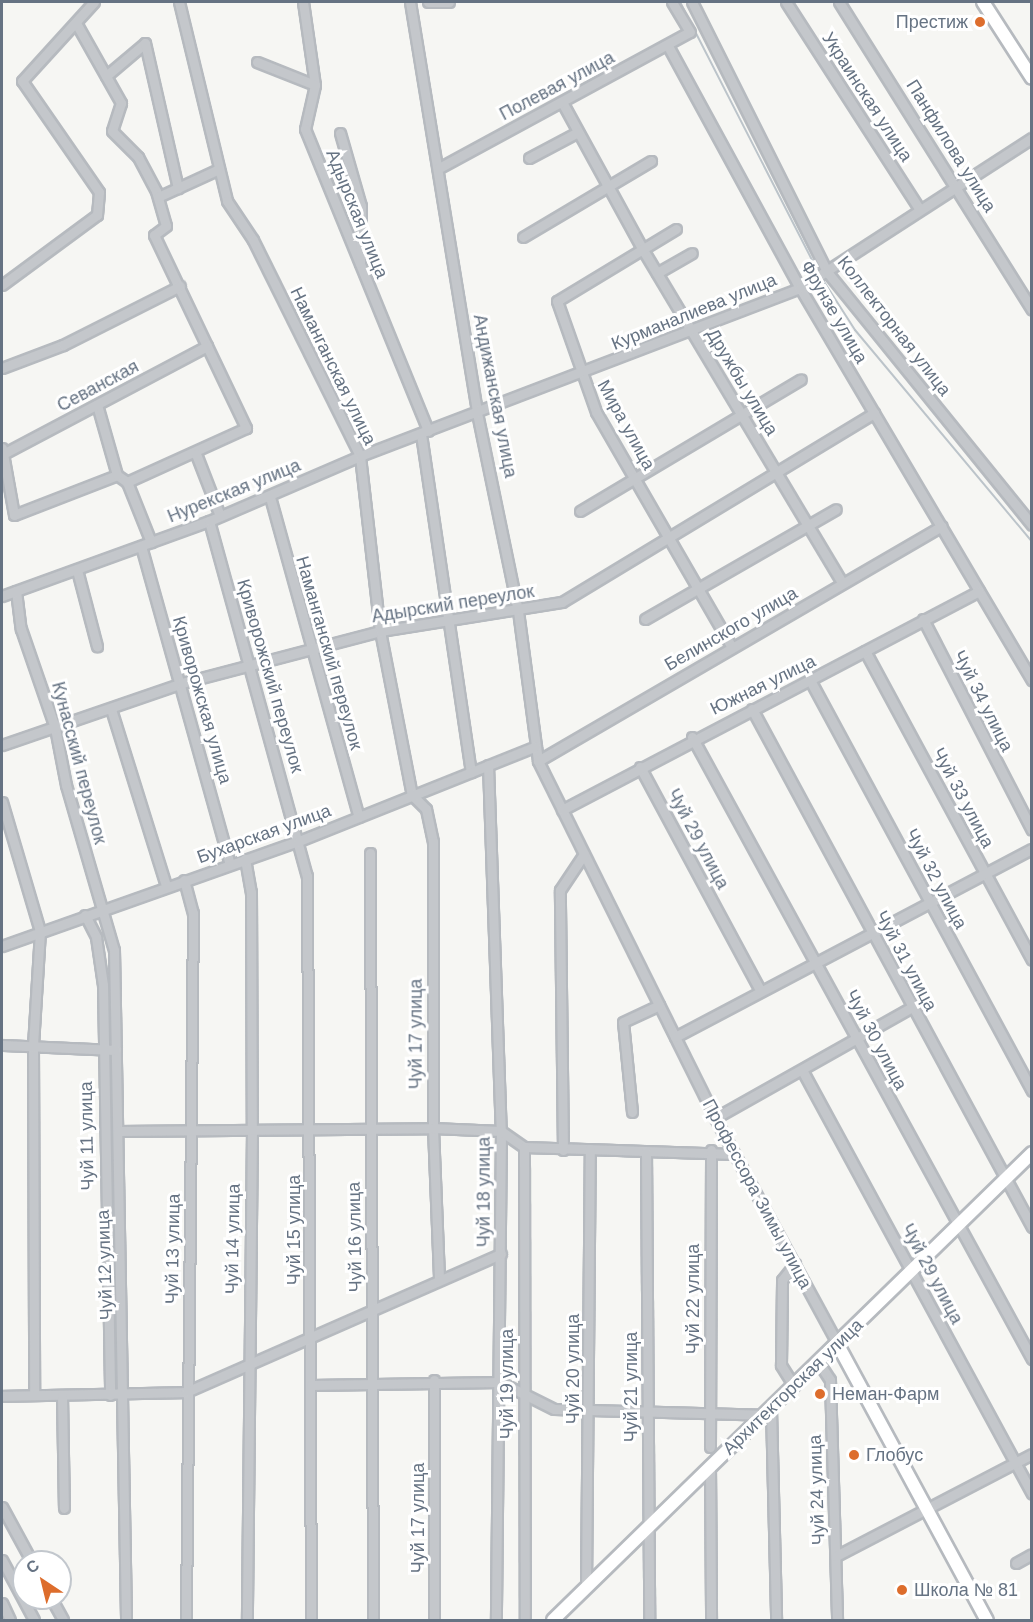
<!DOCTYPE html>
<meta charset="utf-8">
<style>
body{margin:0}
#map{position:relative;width:1033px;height:1622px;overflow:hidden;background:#f6f6f3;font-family:Helvetica,sans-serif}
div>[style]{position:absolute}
.stream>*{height:2px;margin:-1px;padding:0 1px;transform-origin:1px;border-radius:1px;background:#bcc4ca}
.roads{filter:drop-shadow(2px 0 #b6babf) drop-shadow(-2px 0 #b6babf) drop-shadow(0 2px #b6babf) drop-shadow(0 -2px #b6babf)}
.street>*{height:9px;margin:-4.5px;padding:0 4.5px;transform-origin:4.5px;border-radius:4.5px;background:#c4c7cb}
.secondary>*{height:12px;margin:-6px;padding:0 6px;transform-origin:6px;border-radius:6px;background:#fff}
.dots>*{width:16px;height:16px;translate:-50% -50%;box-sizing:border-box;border:3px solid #fff;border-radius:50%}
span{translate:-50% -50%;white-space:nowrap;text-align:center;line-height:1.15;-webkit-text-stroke:6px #fff;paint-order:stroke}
.poi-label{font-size:18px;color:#667383}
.right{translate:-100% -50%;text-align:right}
.left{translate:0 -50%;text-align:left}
.street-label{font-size:18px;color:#667383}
.frame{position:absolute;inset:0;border:3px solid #667383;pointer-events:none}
.north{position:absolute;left:12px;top:1550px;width:60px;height:60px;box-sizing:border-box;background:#fff;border:2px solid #c2c7cd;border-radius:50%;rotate:325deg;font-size:16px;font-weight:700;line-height:24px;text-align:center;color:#667383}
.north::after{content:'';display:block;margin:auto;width:21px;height:27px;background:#dd6d2c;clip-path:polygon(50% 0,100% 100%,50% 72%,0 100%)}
</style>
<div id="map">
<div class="stream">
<div style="left:680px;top:2px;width:303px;rotate:62.9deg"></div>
<div style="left:821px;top:277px;width:63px;rotate:57.3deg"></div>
<div style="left:855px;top:330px;width:276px;rotate:50.1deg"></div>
</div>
<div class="roads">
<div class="street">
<div style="left:179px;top:2px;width:205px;rotate:76.4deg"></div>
<div style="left:227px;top:201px;width:47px;rotate:56.3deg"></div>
<div style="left:253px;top:240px;width:241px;rotate:63.6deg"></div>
<div style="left:360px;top:456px;width:176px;rotate:83.5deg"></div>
<div style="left:380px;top:631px;width:167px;rotate:79deg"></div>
<div style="left:412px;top:795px;width:20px;rotate:45deg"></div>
<div style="left:426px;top:809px;width:34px;rotate:78deg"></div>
<div style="left:433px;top:842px;width:286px;rotate:90deg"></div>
<div style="left:433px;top:1128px;width:151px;rotate:87.7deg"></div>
<div style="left:303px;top:2px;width:84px;rotate:81.8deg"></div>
<div style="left:315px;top:85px;width:45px;rotate:102.8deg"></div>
<div style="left:305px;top:129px;width:326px;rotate:67.8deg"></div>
<div style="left:410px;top:2px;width:416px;rotate:80.7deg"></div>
<div style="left:477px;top:413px;width:202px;rotate:78.3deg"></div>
<div style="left:518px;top:611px;width:151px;rotate:82.4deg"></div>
<div style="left:538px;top:761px;width:398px;rotate:63.6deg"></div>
<div style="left:715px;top:1118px;width:258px;rotate:61.5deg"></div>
<div style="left:428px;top:2px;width:21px"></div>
<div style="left:692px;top:2px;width:303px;rotate:63.4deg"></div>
<div style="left:828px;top:273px;width:324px;rotate:51deg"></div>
<div style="left:786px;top:2px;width:247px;rotate:57.2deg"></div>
<div style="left:839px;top:2px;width:363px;rotate:57.9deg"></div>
<div style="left:76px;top:23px;width:92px;rotate:60.6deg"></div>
<div style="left:121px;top:103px;width:29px;rotate:108deg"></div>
<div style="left:112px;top:131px;width:37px;rotate:45deg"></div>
<div style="left:138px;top:157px;width:38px;rotate:62deg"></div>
<div style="left:156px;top:191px;width:36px;rotate:74deg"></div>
<div style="left:166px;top:226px;width:15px;rotate:143deg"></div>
<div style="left:154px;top:235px;width:214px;rotate:64.5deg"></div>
<div style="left:246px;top:428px;width:131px;rotate:155.6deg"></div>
<div style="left:127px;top:482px;width:12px;rotate:-145deg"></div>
<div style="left:668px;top:46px;width:276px;rotate:61.4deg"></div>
<div style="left:800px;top:288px;width:456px;rotate:59.4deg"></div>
<div style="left:257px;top:62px;width:62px;rotate:21.6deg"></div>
<div style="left:106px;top:76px;width:51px;rotate:-40.2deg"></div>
<div style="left:145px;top:43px;width:149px;rotate:77.2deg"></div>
<div style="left:562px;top:102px;width:169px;rotate:61.3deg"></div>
<div style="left:643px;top:250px;width:388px;rotate:59.1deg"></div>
<div style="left:340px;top:133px;width:76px;rotate:74deg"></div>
<div style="left:361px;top:206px;width:57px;rotate:91deg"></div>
<div style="left:529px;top:158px;width:55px;rotate:-28deg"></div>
<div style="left:439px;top:168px;width:285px;rotate:-28.5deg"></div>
<div style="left:690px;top:32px;width:35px;rotate:-121deg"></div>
<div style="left:158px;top:197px;width:65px;rotate:-24.6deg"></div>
<div style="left:676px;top:229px;width:139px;rotate:148.8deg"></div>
<div style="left:557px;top:301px;width:118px;rotate:70.6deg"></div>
<div style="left:596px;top:412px;width:272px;rotate:60deg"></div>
<div style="left:523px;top:237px;width:149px;rotate:-30.7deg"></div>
<div style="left:657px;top:273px;width:40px;rotate:-29.7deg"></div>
<div style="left:2px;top:285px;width:118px;rotate:-36.4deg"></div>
<div style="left:97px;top:215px;width:23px;rotate:-85deg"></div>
<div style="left:99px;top:192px;width:135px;rotate:-124.7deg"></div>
<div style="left:22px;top:81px;width:107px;rotate:-47.7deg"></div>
<div style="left:2px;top:368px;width:65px;rotate:-20.7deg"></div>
<div style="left:63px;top:345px;width:131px;rotate:-26.8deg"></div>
<div style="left:421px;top:434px;width:342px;rotate:81.6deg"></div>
<div style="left:2px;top:448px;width:68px;rotate:79.8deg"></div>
<div style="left:14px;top:515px;width:110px;rotate:-21.2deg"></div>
<div style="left:117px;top:475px;width:73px;rotate:-105.9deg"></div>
<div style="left:3px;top:454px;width:231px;rotate:-27.9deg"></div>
<div style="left:196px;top:454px;width:66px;rotate:68.8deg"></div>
<div style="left:127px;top:482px;width:65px;rotate:68.2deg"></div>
<div style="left:270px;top:497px;width:332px;rotate:74.5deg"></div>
<div style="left:580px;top:511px;width:257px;rotate:-30.8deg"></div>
<div style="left:209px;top:521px;width:368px;rotate:74.6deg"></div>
<div style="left:307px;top:876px;width:744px;rotate:89.69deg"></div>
<div style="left:141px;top:546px;width:330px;rotate:74.4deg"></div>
<div style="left:77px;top:570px;width:79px;rotate:75.3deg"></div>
<div style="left:16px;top:591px;width:38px;rotate:83deg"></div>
<div style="left:21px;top:629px;width:105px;rotate:71deg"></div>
<div style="left:55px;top:728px;width:58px;rotate:79.1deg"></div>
<div style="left:66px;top:785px;width:172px;rotate:73.8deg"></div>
<div style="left:114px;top:950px;width:670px;rotate:88.97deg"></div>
<div style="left:2px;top:596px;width:220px;rotate:-19.9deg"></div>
<div style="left:209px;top:521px;width:164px;rotate:-23.3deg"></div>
<div style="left:360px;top:456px;width:471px;rotate:-20.9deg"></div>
<div style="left:800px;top:288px;width:276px;rotate:-32.9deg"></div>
<div style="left:645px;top:619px;width:220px;rotate:-29.9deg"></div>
<div style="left:923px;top:619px;width:237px;rotate:62.7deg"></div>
<div style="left:865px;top:651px;width:351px;rotate:61.6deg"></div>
<div style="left:811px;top:682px;width:465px;rotate:61.6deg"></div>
<div style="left:111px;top:709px;width:185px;rotate:72.7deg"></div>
<div style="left:752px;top:709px;width:589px;rotate:61.61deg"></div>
<div style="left:692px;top:737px;width:709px;rotate:61.34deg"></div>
<div style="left:2px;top:745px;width:190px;rotate:-19deg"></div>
<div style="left:182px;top:683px;width:205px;rotate:-14.7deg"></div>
<div style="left:380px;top:631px;width:184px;rotate:-9.1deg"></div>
<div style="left:562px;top:602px;width:365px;rotate:-31.2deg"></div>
<div style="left:538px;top:761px;width:467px;rotate:-30.2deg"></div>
<div style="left:488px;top:765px;width:366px;rotate:88deg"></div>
<div style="left:501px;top:1131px;width:489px;rotate:90.6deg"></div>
<div style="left:640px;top:767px;width:253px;rotate:61.7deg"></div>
<div style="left:2px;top:802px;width:134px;rotate:73.6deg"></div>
<div style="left:40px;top:931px;width:116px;rotate:93.5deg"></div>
<div style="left:33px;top:1047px;width:348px;rotate:89.8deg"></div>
<div style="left:562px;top:810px;width:471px;rotate:-27.7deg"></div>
<div style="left:370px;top:853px;width:767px;rotate:89.78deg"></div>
<div style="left:245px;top:859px;width:34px;rotate:80deg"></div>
<div style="left:251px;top:892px;width:238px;rotate:89.8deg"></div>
<div style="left:252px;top:1130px;width:490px;rotate:90.6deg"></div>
<div style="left:184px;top:880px;width:34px;rotate:75deg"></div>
<div style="left:193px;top:913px;width:707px;rotate:90.57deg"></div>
<div style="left:85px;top:915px;width:25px;rotate:63deg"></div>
<div style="left:96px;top:937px;width:49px;rotate:81.7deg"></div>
<div style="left:103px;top:985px;width:410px;rotate:89deg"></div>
<div style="left:2px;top:946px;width:315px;rotate:-19.5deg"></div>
<div style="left:299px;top:841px;width:255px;rotate:-21.8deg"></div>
<div style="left:675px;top:1037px;width:403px;rotate:-27.8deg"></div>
<div style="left:2px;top:1045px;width:114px;rotate:2.5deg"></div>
<div style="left:802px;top:1070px;width:482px;rotate:61.5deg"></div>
<div style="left:632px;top:1112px;width:90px;rotate:-95.7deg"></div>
<div style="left:623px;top:1022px;width:40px;rotate:-25deg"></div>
<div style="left:715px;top:1118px;width:226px;rotate:-29.4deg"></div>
<div style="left:118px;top:1131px;width:315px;rotate:-0.5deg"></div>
<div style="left:433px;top:1128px;width:68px;rotate:2.5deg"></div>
<div style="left:501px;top:1131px;width:28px;rotate:35deg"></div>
<div style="left:524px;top:1147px;width:210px;rotate:1.9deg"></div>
<div style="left:524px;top:1147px;width:473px;rotate:89.9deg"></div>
<div style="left:563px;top:1150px;width:260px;rotate:-90.7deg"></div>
<div style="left:560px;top:890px;width:43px;rotate:-56.3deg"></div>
<div style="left:646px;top:1152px;width:468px;rotate:89.6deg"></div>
<div style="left:819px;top:1363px;width:20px;rotate:57deg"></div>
<div style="left:830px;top:1380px;width:240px;rotate:88.3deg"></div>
<div style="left:434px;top:1380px;width:240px;rotate:90deg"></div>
<div style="left:311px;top:1385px;width:189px;rotate:-0.9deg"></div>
<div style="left:500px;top:1382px;width:60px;rotate:26.6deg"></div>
<div style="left:554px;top:1409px;width:210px;rotate:1.6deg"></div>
<div style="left:794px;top:1386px;width:25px;rotate:-122deg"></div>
<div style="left:781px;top:1365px;width:85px;rotate:-89.3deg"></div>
<div style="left:782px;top:1280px;width:21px;rotate:-51deg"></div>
<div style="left:2px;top:1396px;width:184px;rotate:-1.2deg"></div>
<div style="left:186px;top:1392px;width:344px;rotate:-23.7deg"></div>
<div style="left:62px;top:1396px;width:112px;rotate:89deg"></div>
<div style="left:771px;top:1409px;width:211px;rotate:88.6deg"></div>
<div style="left:710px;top:1447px;width:297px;rotate:-89.8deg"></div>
<div style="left:710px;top:1466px;width:154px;rotate:89.6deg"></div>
<div style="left:2px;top:1507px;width:63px;rotate:61.4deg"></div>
<div style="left:836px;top:1556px;width:221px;rotate:-27.5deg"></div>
<div style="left:2px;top:1560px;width:68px;rotate:61.9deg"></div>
<div style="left:1016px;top:1563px;width:18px;rotate:-29deg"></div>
<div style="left:586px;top:1588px;width:439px;rotate:-89.5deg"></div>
<div style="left:51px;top:1598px;width:25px;rotate:61deg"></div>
<div style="left:2px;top:1603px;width:19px;rotate:65deg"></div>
</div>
<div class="secondary">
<div style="left:983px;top:2px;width:90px;rotate:57.2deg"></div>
<div style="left:838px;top:1345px;width:313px;rotate:61.6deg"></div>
<div style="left:553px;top:1620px;width:669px;rotate:-44.27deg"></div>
</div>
</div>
<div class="dots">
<div style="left:980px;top:22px;background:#dd6d2c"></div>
<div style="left:820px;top:1394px;background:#dd6d2c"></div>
<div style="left:854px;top:1455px;background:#dd6d2c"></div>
<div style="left:902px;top:1590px;background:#dd6d2c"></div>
</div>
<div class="poi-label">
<span class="right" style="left:968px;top:22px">Престиж</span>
<span class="left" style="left:832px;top:1394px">Неман-Фарм</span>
<span class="left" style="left:866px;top:1455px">Глобус</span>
<span class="left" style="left:914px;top:1590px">Школа № 81</span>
</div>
<div class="street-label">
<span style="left:557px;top:86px;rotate:-28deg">Полевая улица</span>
<span style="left:867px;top:97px;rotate:57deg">Украинская улица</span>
<span style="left:951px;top:146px;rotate:58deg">Панфилова улица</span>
<span style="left:357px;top:214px;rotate:68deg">Адырская улица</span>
<span style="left:694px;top:312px;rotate:-22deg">Курманалиева улица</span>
<span style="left:834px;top:312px;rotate:60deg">Фрунзе улица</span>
<span style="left:894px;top:326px;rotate:52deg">Коллекторная улица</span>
<span style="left:333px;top:366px;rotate:64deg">Наманганская улица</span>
<span style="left:742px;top:382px;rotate:59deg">Дружбы улица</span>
<span style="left:98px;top:386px;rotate:-28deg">Севанская</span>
<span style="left:495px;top:396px;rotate:79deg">Андижанская улица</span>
<span style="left:626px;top:425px;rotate:61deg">Мира улица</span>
<span style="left:234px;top:491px;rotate:-22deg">Нурекская улица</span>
<span style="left:453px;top:604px;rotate:-9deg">Адырский переулок</span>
<span style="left:731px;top:629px;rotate:-30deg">Белинского улица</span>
<span style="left:329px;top:653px;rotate:74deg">Наманганский переулок</span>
<span style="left:270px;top:676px;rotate:74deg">Криворожский переулок</span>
<span style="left:763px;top:685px;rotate:-26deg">Южная улица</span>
<span style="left:202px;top:700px;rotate:74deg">Криворожская улица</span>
<span style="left:983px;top:701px;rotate:63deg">Чуй 34 улица</span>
<span style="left:79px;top:763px;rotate:75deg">Кунасский переулок</span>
<span style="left:963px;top:798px;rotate:62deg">Чуй 33 улица</span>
<span style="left:264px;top:834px;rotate:-20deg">Бухарская улица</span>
<span style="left:698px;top:839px;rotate:62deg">Чуй 29 улица</span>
<span style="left:936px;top:879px;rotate:62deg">Чуй 32 улица</span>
<span style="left:906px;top:961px;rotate:62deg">Чуй 31 улица</span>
<span style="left:416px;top:1034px;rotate:-90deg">Чуй 17 улица</span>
<span style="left:876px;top:1040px;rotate:62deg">Чуй 30 улица</span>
<span style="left:87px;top:1136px;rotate:-91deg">Чуй 11 улица</span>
<span style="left:484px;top:1192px;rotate:-90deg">Чуй 18 улица</span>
<span style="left:757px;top:1194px;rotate:62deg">Профессора Зимы улица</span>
<span style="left:294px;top:1230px;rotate:-90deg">Чуй 15 улица</span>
<span style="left:355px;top:1237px;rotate:-91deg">Чуй 16 улица</span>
<span style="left:233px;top:1239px;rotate:-89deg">Чуй 14 улица</span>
<span style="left:173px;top:1249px;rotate:-89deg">Чуй 13 улица</span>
<span style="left:105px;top:1265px;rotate:-92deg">Чуй 12 улица</span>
<span style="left:932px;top:1274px;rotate:62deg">Чуй 29 улица</span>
<span style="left:693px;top:1299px;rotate:-90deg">Чуй 22 улица</span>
<span style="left:573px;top:1369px;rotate:-90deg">Чуй 20 улица</span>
<span style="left:507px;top:1384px;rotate:-90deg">Чуй 19 улица</span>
<span style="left:631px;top:1387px;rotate:-90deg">Чуй 21 улица</span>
<span style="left:793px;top:1387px;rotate:-44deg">Архитекторская улица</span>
<span style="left:817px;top:1490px;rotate:-92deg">Чуй 24 улица</span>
<span style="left:418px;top:1518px;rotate:-90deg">Чуй 17 улица</span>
</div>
<div class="frame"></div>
<div class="north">С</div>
</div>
